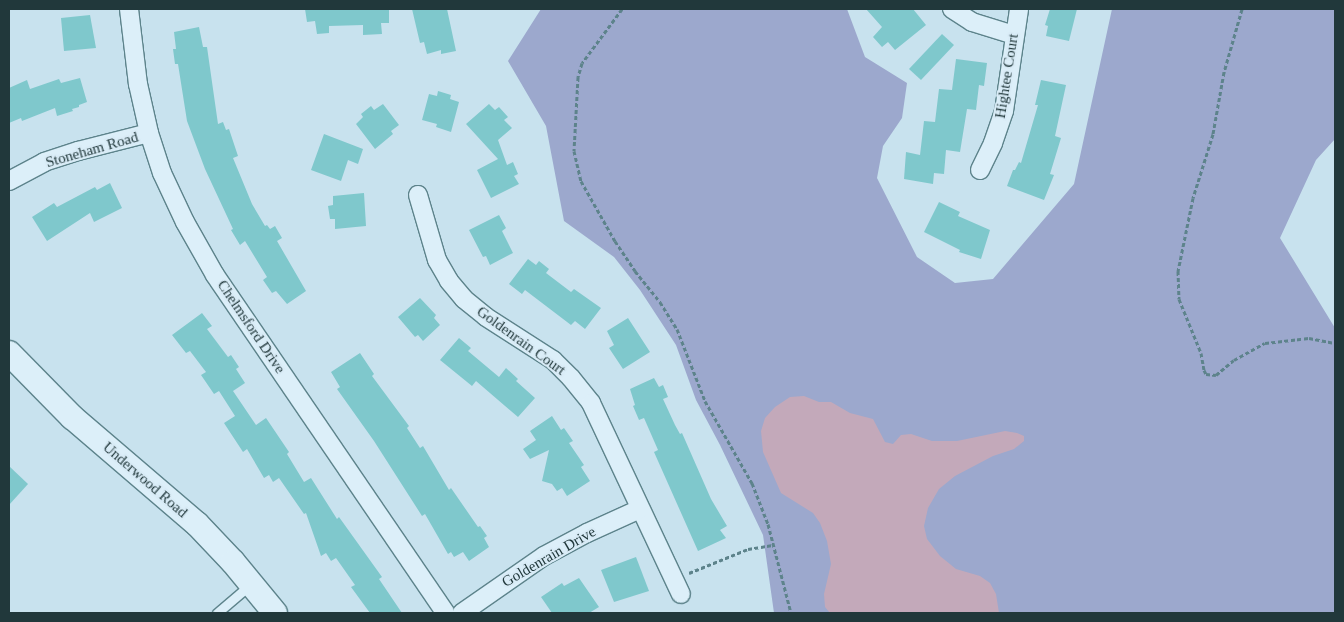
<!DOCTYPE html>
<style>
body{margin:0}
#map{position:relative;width:1344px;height:622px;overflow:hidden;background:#c8e2ee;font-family:"Times New Roman",serif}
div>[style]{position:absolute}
.green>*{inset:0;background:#9ca8cd}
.water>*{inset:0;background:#c3a9ba}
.building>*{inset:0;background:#7fc8cc}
.path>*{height:3px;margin-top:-1.5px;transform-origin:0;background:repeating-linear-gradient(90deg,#5d838b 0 4px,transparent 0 6.5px)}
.roads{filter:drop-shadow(1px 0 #5d838b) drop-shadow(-1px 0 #5d838b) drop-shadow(0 1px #5d838b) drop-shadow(0 -1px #5d838b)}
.lane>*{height:9px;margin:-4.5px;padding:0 4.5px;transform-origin:4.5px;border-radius:4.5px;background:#dceff9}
.street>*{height:18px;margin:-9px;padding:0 9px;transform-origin:9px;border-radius:9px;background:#dceff9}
.secondary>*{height:24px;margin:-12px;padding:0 12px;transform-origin:12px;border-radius:12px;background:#dceff9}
span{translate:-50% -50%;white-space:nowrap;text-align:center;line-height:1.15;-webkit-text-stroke:4px #d8ebf6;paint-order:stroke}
.street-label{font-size:15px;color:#21383b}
.frame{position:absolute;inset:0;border:10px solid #21383b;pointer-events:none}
</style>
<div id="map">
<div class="green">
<div style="clip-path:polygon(541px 9px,847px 9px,865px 57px,907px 83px,902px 118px,883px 146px,877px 178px,917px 257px,955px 283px,993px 279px,1074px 184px,1112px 9px,1335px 9px,1335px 139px,1316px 160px,1280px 238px,1335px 328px,1335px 613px,774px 613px,763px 535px,720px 445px,696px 400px,676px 345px,640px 290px,614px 257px,564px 221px,546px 126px,508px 61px)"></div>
</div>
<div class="water">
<div style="clip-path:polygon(804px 396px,819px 402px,831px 402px,850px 413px,873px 419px,885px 442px,893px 444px,901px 435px,911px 434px,932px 441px,957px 441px,1005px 431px,1017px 433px,1024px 436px,1024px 441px,1014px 449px,993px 456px,955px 476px,939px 489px,928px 508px,924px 526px,927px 539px,940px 556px,956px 569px,980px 576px,990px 583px,996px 594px,999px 613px,830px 613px,825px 607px,824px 594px,831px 564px,827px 541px,820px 523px,813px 513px,781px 493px,763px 452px,761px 431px,765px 418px,775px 407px,790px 397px)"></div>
</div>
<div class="building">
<div style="clip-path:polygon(305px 9px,389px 9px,389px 23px,381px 23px,382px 34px,363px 35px,363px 25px,329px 26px,329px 33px,317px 34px,315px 21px,307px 22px)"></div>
<div style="clip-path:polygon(412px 9px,447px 9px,456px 51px,441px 54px,441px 50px,427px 54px,424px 42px,420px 43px)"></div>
<div style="clip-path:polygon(866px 9px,913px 9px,926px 25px,895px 50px,888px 42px,882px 47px,873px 37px,882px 27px)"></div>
<div style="clip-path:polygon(1050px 9px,1077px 9px,1069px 41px,1046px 36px,1048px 26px,1045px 25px)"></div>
<div style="clip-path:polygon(90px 15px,96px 48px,64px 51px,61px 18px)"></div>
<div style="clip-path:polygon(199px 27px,203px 47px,207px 47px,218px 124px,223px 122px,226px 130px,229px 129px,238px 156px,233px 158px,252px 204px,265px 226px,267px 225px,270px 229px,275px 226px,282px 238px,277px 241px,306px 291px,287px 304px,276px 291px,272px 293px,263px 280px,267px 277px,245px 241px,240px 245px,231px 230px,233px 229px,205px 169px,187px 121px,178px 64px,175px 64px,173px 49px,176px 49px,174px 32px)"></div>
<div style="clip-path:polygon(942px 34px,954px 45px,921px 80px,909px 69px)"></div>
<div style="clip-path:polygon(956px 59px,987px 63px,984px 86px,979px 85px,976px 110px,967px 109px,960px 152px,946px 150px,944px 174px,934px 173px,933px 184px,904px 179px,906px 152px,920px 155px,924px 121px,935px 122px,939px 89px,952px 90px)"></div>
<div style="clip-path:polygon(80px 78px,87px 102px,79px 105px,79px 107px,72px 109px,73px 111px,57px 116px,55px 108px,22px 121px,21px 118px,9px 123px,9px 88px,27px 80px,30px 89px,59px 79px,61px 83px)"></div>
<div style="clip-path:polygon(1041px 80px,1066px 85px,1055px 136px,1061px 138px,1050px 174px,1054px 175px,1044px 200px,1007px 186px,1013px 170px,1015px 170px,1019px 162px,1021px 163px,1038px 105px,1035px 105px)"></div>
<div style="clip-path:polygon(438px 91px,451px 95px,450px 99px,459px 102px,451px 132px,436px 127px,437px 124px,422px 120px,429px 94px,437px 96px)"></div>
<div style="clip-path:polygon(383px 104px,399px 125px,391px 131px,393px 134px,375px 149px,356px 124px,363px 117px,361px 114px,371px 106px,374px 110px)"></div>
<div style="clip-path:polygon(489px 104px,495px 110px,499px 107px,508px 117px,504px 120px,512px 128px,498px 140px,507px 165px,513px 162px,518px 174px,514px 176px,519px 184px,491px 198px,477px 170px,498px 159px,466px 124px)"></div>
<div style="clip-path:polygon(324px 134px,363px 149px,358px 164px,348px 160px,341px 181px,311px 170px)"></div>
<div style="clip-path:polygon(110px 183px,122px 208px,94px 222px,90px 213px,47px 241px,32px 217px,54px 203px,57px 207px,95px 187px,97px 190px)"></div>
<div style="clip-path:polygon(364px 193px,366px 226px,335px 229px,335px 219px,330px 219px,328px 206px,333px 205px,333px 196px)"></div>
<div style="clip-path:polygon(939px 202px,960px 212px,958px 216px,990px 230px,981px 259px,959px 252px,960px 250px,924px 232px)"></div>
<div style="clip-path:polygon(499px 215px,506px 228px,502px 231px,513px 253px,490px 265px,486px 256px,483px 257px,469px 230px)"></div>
<div style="clip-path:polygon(528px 259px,536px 265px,539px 261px,549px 269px,546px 273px,571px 292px,574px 289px,601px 308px,585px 329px,575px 321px,571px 325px,525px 290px,522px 294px,509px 284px)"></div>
<div style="clip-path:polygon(420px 298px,436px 315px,434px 318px,440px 325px,423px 341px,418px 335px,415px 337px,398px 317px)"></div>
<div style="clip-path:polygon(202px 313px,212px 326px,207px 329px,228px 357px,231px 355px,239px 367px,236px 369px,245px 383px,233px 391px,256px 425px,266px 418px,289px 452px,287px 454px,304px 482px,311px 478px,337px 519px,339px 517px,382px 577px,379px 579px,402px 613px,370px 613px,351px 587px,355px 585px,336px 558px,331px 561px,326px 553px,321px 556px,306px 513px,304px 514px,279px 478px,273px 482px,269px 475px,264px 478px,247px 449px,243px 452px,224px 423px,235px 416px,219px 391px,214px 394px,201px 375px,206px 372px,190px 351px,186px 353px,172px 335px)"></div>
<div style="clip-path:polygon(628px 318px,650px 352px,623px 369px,609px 348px,614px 345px,607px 331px)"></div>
<div style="clip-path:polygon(459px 338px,471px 348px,468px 351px,499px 377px,506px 368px,518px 379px,516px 381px,535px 398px,518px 417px,476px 381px,472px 386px,440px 360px)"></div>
<div style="clip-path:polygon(360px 353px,374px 374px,372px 376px,409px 426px,407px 428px,420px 448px,423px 446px,449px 490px,451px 488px,478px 527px,480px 526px,487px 536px,484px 538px,489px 547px,469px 561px,463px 552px,454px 557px,451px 552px,448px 554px,425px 514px,422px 516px,374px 441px,337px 389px,340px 387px,331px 372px)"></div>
<div style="clip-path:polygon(654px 378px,659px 387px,663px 385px,668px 397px,663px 399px,675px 425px,680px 434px,682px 433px,711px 499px,727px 526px,720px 530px,726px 538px,698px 551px,654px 452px,658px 450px,644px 418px,639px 420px,633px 406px,635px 405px,630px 389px)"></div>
<div style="clip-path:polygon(552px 416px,561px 430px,564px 428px,573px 441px,569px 443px,584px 465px,581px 467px,590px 481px,567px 496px,562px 488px,557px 491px,552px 484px,542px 481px,549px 450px,530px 459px,523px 449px,536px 440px,530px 431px)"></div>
<div style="clip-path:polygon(9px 466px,28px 484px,9px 505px)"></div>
<div style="clip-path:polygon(636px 557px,649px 591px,614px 602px,601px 570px)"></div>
<div style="clip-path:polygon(579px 578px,599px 607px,589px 613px,552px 613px,541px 597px,562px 583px,564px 586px)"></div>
</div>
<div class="path">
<div style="left:622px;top:9px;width:67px;rotate:126.5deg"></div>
<div style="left:582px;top:63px;width:15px;rotate:106deg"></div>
<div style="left:578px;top:77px;width:74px;rotate:93.1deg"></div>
<div style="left:574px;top:151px;width:31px;rotate:77deg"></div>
<div style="left:581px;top:181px;width:69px;rotate:60.5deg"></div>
<div style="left:615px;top:241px;width:36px;rotate:56deg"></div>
<div style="left:635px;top:271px;width:40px;rotate:51deg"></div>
<div style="left:660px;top:302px;width:32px;rotate:58deg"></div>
<div style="left:677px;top:329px;width:77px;rotate:68.7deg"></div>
<div style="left:705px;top:401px;width:95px;rotate:60.2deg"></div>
<div style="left:752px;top:483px;width:44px;rotate:68.7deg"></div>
<div style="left:768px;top:524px;width:92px;rotate:75.5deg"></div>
<div style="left:1242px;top:9px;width:66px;rotate:105.9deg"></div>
<div style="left:1224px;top:72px;width:63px;rotate:100.1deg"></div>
<div style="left:1213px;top:134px;width:67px;rotate:107.4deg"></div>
<div style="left:1193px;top:198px;width:75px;rotate:101.6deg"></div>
<div style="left:1178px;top:271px;width:28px;rotate:88deg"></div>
<div style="left:1179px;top:299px;width:58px;rotate:67.8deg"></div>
<div style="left:1201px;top:353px;width:17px;rotate:80deg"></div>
<div style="left:1204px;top:370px;width:4px;rotate:63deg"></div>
<div style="left:1206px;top:374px;width:10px;rotate:6deg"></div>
<div style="left:1216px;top:375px;width:23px;rotate:-40deg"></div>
<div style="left:1234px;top:360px;width:35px;rotate:-29deg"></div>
<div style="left:1265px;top:343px;width:44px;rotate:-6.5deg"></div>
<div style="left:1309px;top:338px;width:26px;rotate:11deg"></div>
<div style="left:689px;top:573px;width:64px;rotate:-22.1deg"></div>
<div style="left:748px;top:549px;width:25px;rotate:-9deg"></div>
</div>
<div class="roads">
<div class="lane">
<div style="left:217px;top:613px;width:45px;rotate:-40.5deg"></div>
</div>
<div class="street">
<div style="left:129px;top:9px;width:76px;rotate:83.2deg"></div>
<div style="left:138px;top:84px;width:50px;rotate:77.3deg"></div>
<div style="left:149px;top:133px;width:42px;rotate:72deg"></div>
<div style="left:162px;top:173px;width:54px;rotate:64.9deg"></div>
<div style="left:185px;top:222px;width:61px;rotate:60.5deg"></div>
<div style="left:215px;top:275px;width:409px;rotate:55.7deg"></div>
<div style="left:952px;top:9px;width:24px;rotate:33deg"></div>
<div style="left:972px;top:22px;width:44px;rotate:17.2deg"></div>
<div style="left:980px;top:170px;width:30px;rotate:-64deg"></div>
<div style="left:993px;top:143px;width:34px;rotate:-71deg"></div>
<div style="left:1004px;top:111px;width:103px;rotate:-81.6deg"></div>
<div style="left:9px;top:181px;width:40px;rotate:-28deg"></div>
<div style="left:44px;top:162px;width:36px;rotate:-18deg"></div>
<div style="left:78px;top:151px;width:73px;rotate:-14.2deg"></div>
<div style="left:418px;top:195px;width:68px;rotate:73.7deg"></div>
<div style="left:437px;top:260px;width:24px;rotate:60deg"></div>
<div style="left:449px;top:281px;width:23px;rotate:50deg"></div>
<div style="left:464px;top:299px;width:28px;rotate:39deg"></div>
<div style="left:486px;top:317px;width:80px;rotate:32.7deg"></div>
<div style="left:553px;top:360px;width:25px;rotate:45deg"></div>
<div style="left:571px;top:378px;width:32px;rotate:51deg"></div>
<div style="left:591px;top:403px;width:211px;rotate:64.8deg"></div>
<div style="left:462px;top:613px;width:100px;rotate:-34.8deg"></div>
<div style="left:544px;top:556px;width:49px;rotate:-28.1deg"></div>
<div style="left:587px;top:533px;width:58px;rotate:-24.4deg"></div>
</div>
<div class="secondary">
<div style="left:9px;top:353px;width:90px;rotate:45.5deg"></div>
<div style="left:72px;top:417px;width:165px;rotate:40.6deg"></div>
<div style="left:197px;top:524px;width:52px;rotate:46.5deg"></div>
<div style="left:233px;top:562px;width:66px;rotate:50.5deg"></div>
</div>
</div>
<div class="street-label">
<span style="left:1007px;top:76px;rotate:-81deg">Hightee Court</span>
<span style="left:92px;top:150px;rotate:-16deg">Stoneham Road</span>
<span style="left:251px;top:327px;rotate:56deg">Chelmsford Drive</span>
<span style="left:521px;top:341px;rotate:36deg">Goldenrain Court</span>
<span style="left:145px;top:480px;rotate:41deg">Underwood Road</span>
<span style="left:549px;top:557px;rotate:-30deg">Goldenrain Drive</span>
</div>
<div class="frame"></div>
</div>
